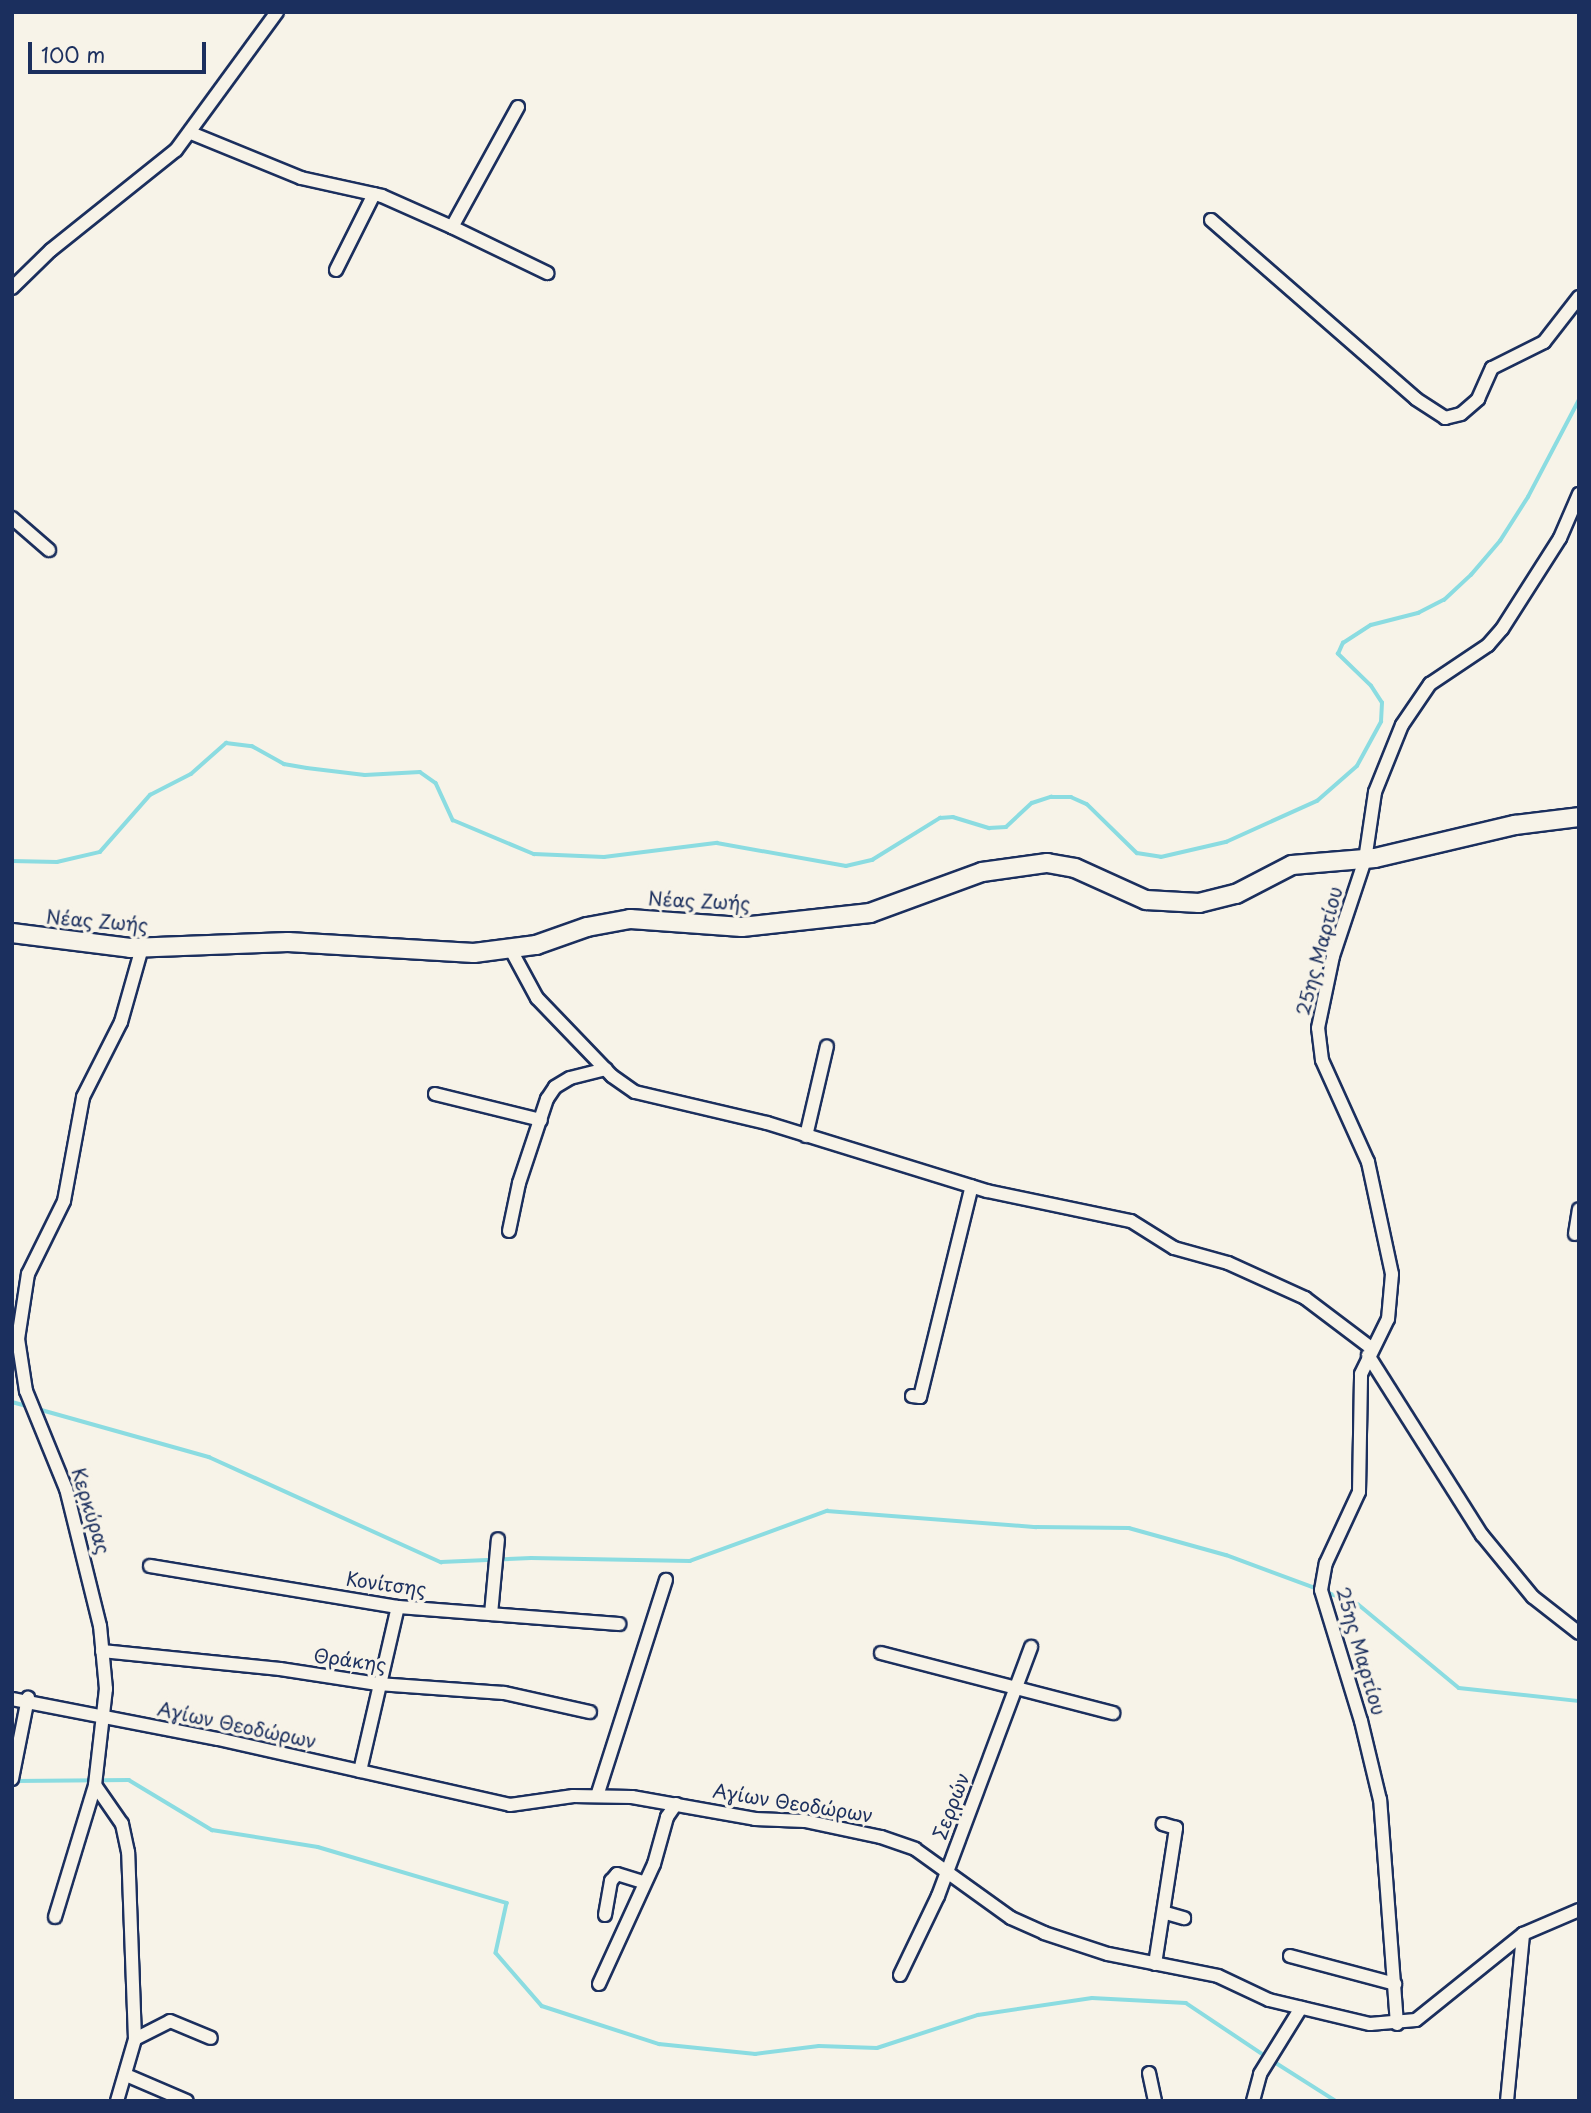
<!DOCTYPE html>
<meta charset="utf-8">
<style>
body{margin:0}
#map{position:relative;width:1591px;height:2113px;overflow:hidden;background:#f7f3e8;font-family:"Playpen Sans",sans-serif}
div>[style]{position:absolute}
.stream>*{height:3.5px;margin:-1.75px;padding:0 1.75px;transform-origin:1.75px;border-radius:1.75px;background:#8bdce1}
.roads{filter:drop-shadow(2px 0 #1b2f5e) drop-shadow(-2px 0 #1b2f5e) drop-shadow(0 2px #1b2f5e) drop-shadow(0 -2px #1b2f5e)}
.street>*{height:12px;margin:-6px;padding:0 6px;transform-origin:6px;border-radius:6px;background:#f7f3e8}
.secondary>*{height:18px;margin:-9px;padding:0 9px;transform-origin:9px;border-radius:9px;background:#f7f3e8}
span{translate:-50% -50%;white-space:nowrap;text-align:center;line-height:1.15;-webkit-text-stroke:7px #f7f3e8;paint-order:stroke}
.street-label{font-size:19px;color:#1b2f5e}
.frame{position:absolute;inset:0;border:14px solid #1b2f5e;pointer-events:none}
.scale{position:absolute;left:28px;top:42px;width:178px;height:32px;box-sizing:border-box;border:4px solid #1b2f5e;border-top:0;padding-left:9px;font-size:21px;line-height:24px;white-space:nowrap;color:#1b2f5e;-webkit-text-stroke:5px #f7f3e8;paint-order:stroke}
</style>
<div id="map">
<div class="stream">
<div style="left:12px;top:861px;width:45px;rotate:1.3deg"></div>
<div style="left:57px;top:862px;width:44px;rotate:-13.1deg"></div>
<div style="left:100px;top:852px;width:76px;rotate:-48.7deg"></div>
<div style="left:150px;top:795px;width:46px;rotate:-27.1deg"></div>
<div style="left:191px;top:774px;width:47px;rotate:-41.5deg"></div>
<div style="left:226px;top:743px;width:26px;rotate:7deg"></div>
<div style="left:252px;top:746px;width:37px;rotate:29deg"></div>
<div style="left:284px;top:764px;width:23px;rotate:10deg"></div>
<div style="left:307px;top:768px;width:58px;rotate:6.9deg"></div>
<div style="left:365px;top:775px;width:55px;rotate:-3.1deg"></div>
<div style="left:420px;top:772px;width:19px;rotate:35deg"></div>
<div style="left:436px;top:783px;width:41px;rotate:65.3deg"></div>
<div style="left:453px;top:820px;width:88px;rotate:22.8deg"></div>
<div style="left:534px;top:854px;width:70px;rotate:2.5deg"></div>
<div style="left:604px;top:857px;width:114px;rotate:-7.1deg"></div>
<div style="left:717px;top:843px;width:131px;rotate:10.1deg"></div>
<div style="left:846px;top:866px;width:27px;rotate:-13deg"></div>
<div style="left:872px;top:860px;width:80px;rotate:-31.7deg"></div>
<div style="left:940px;top:818px;width:13px;rotate:-4deg"></div>
<div style="left:953px;top:817px;width:38px;rotate:17deg"></div>
<div style="left:989px;top:828px;width:17px;rotate:-3deg"></div>
<div style="left:1006px;top:827px;width:35px;rotate:-43deg"></div>
<div style="left:1032px;top:803px;width:20px;rotate:-18deg"></div>
<div style="left:1051px;top:797px;width:20px"></div>
<div style="left:1071px;top:797px;width:17px;rotate:24deg"></div>
<div style="left:1087px;top:804px;width:70px;rotate:44.4deg"></div>
<div style="left:1137px;top:853px;width:24px;rotate:9deg"></div>
<div style="left:1161px;top:857px;width:67px;rotate:-13deg"></div>
<div style="left:1226px;top:842px;width:100px;rotate:-24.3deg"></div>
<div style="left:1317px;top:801px;width:53px;rotate:-41.2deg"></div>
<div style="left:1357px;top:766px;width:50px;rotate:-61.4deg"></div>
<div style="left:1381px;top:722px;width:19px;rotate:-87deg"></div>
<div style="left:1382px;top:703px;width:20px;rotate:-123deg"></div>
<div style="left:1371px;top:686px;width:46px;rotate:-135.9deg"></div>
<div style="left:1338px;top:654px;width:12px;rotate:-66deg"></div>
<div style="left:1343px;top:643px;width:33px;rotate:-33deg"></div>
<div style="left:1371px;top:625px;width:49px;rotate:-14.3deg"></div>
<div style="left:1418px;top:613px;width:29px;rotate:-27deg"></div>
<div style="left:1444px;top:600px;width:37px;rotate:-43deg"></div>
<div style="left:1471px;top:575px;width:45px;rotate:-49.5deg"></div>
<div style="left:1500px;top:541px;width:52px;rotate:-57.5deg"></div>
<div style="left:1528px;top:497px;width:110px;rotate:-62.3deg"></div>
<div style="left:12px;top:1402px;width:16px;rotate:15deg"></div>
<div style="left:38px;top:1409px;width:178px;rotate:15.7deg"></div>
<div style="left:209px;top:1457px;width:255px;rotate:24.4deg"></div>
<div style="left:441px;top:1562px;width:90px;rotate:-2.5deg"></div>
<div style="left:531px;top:1558px;width:159px;rotate:1.1deg"></div>
<div style="left:690px;top:1561px;width:146px;rotate:-20.1deg"></div>
<div style="left:827px;top:1511px;width:210px;rotate:4.4deg"></div>
<div style="left:1036px;top:1527px;width:93px;rotate:0.6deg"></div>
<div style="left:1129px;top:1528px;width:101px;rotate:15.6deg"></div>
<div style="left:1226px;top:1555px;width:98px;rotate:20.3deg"></div>
<div style="left:1326px;top:1592px;width:34px;rotate:21deg"></div>
<div style="left:1358px;top:1604px;width:131px;rotate:39.7deg"></div>
<div style="left:1459px;top:1688px;width:121px;rotate:6.2deg"></div>
<div style="left:14px;top:1781px;width:115px;rotate:-0.5deg"></div>
<div style="left:129px;top:1780px;width:97px;rotate:31.1deg"></div>
<div style="left:212px;top:1830px;width:107px;rotate:9.1deg"></div>
<div style="left:318px;top:1847px;width:197px;rotate:16.5deg"></div>
<div style="left:507px;top:1903px;width:51px;rotate:102.4deg"></div>
<div style="left:496px;top:1953px;width:70px;rotate:49deg"></div>
<div style="left:542px;top:2006px;width:123px;rotate:18deg"></div>
<div style="left:659px;top:2044px;width:97px;rotate:5.9deg"></div>
<div style="left:755px;top:2054px;width:64px;rotate:-7.1deg"></div>
<div style="left:819px;top:2046px;width:58px;rotate:2deg"></div>
<div style="left:877px;top:2048px;width:106px;rotate:-18.1deg"></div>
<div style="left:978px;top:2015px;width:115px;rotate:-8.5deg"></div>
<div style="left:1092px;top:1998px;width:94px;rotate:3deg"></div>
<div style="left:1186px;top:2003px;width:97px;rotate:33.7deg"></div>
<div style="left:1273px;top:2061px;width:75px;rotate:32.4deg"></div>
</div>
<div class="roads">
<div class="street">
<div style="left:191px;top:133px;width:119px;rotate:22.2deg"></div>
<div style="left:301px;top:178px;width:83px;rotate:12.5deg"></div>
<div style="left:382px;top:196px;width:77px;rotate:23.9deg"></div>
<div style="left:452px;top:227px;width:137px;rotate:-61.2deg"></div>
<div style="left:1211px;top:220px;width:272px;rotate:41.1deg"></div>
<div style="left:1416px;top:399px;width:35px;rotate:33deg"></div>
<div style="left:1445px;top:418px;width:16px;rotate:-14deg"></div>
<div style="left:1461px;top:414px;width:23px;rotate:-41deg"></div>
<div style="left:1478px;top:399px;width:34px;rotate:-66deg"></div>
<div style="left:1492px;top:368px;width:58px;rotate:-26.6deg"></div>
<div style="left:1544px;top:342px;width:57px;rotate:-52.1deg"></div>
<div style="left:452px;top:227px;width:106px;rotate:25.8deg"></div>
<div style="left:336px;top:270px;width:85px;rotate:-63.4deg"></div>
<div style="left:12px;top:288px;width:54px;rotate:-44.3deg"></div>
<div style="left:51px;top:250px;width:160px;rotate:-38.7deg"></div>
<div style="left:176px;top:150px;width:171px;rotate:-53.8deg"></div>
<div style="left:12px;top:518px;width:49px;rotate:40.9deg"></div>
<div style="left:511px;top:950px;width:55px;rotate:61.6deg"></div>
<div style="left:537px;top:998px;width:108px;rotate:46.1deg"></div>
<div style="left:612px;top:1076px;width:28px;rotate:35deg"></div>
<div style="left:635px;top:1092px;width:136px;rotate:13.2deg"></div>
<div style="left:767px;top:1123px;width:230px;rotate:17.2deg"></div>
<div style="left:987px;top:1191px;width:147px;rotate:11.8deg"></div>
<div style="left:1131px;top:1221px;width:51px;rotate:32.1deg"></div>
<div style="left:1174px;top:1248px;width:56px;rotate:15.5deg"></div>
<div style="left:1228px;top:1263px;width:85px;rotate:24.4deg"></div>
<div style="left:1305px;top:1298px;width:83px;rotate:37.1deg"></div>
<div style="left:435px;top:1094px;width:109px;rotate:13.8deg"></div>
<div style="left:806px;top:1136px;width:92px;rotate:-76.9deg"></div>
<div style="left:509px;top:1231px;width:49px;rotate:-78.2deg"></div>
<div style="left:519px;top:1183px;width:89px;rotate:-71.6deg"></div>
<div style="left:547px;top:1099px;width:14px;rotate:-56deg"></div>
<div style="left:555px;top:1087px;width:17px;rotate:-31deg"></div>
<div style="left:570px;top:1078px;width:37px;rotate:-14deg"></div>
<div style="left:1575px;top:1234px;width:25px;rotate:-81deg"></div>
<div style="left:1368px;top:1355px;width:213px;rotate:57.7deg"></div>
<div style="left:1482px;top:1535px;width:80px;rotate:50.6deg"></div>
<div style="left:1533px;top:1597px;width:58px;rotate:38deg"></div>
<div style="left:912px;top:1396px;width:8px;rotate:7deg"></div>
<div style="left:920px;top:1397px;width:217px;rotate:-76.2deg"></div>
<div style="left:150px;top:1566px;width:251px;rotate:9.4deg"></div>
<div style="left:398px;top:1607px;width:222px;rotate:4.4deg"></div>
<div style="left:491px;top:1614px;width:75px;rotate:-84.7deg"></div>
<div style="left:102px;top:1651px;width:179px;rotate:5.8deg"></div>
<div style="left:280px;top:1669px;width:99px;rotate:8.7deg"></div>
<div style="left:378px;top:1684px;width:126px;rotate:4.1deg"></div>
<div style="left:504px;top:1693px;width:88px;rotate:12.5deg"></div>
<div style="left:881px;top:1653px;width:240px;rotate:14.5deg"></div>
<div style="left:12px;top:1699px;width:210px;rotate:11deg"></div>
<div style="left:218px;top:1739px;width:299px;rotate:12.7deg"></div>
<div style="left:510px;top:1805px;width:64px;rotate:-8.1deg"></div>
<div style="left:573px;top:1796px;width:59px;rotate:1deg"></div>
<div style="left:632px;top:1797px;width:125px;rotate:10.1deg"></div>
<div style="left:755px;top:1819px;width:50px;rotate:2.3deg"></div>
<div style="left:805px;top:1821px;width:78px;rotate:11.9deg"></div>
<div style="left:881px;top:1837px;width:36px;rotate:19deg"></div>
<div style="left:915px;top:1849px;width:118px;rotate:35.7deg"></div>
<div style="left:1011px;top:1918px;width:36px;rotate:24deg"></div>
<div style="left:1044px;top:1933px;width:67px;rotate:18.2deg"></div>
<div style="left:1108px;top:1954px;width:112px;rotate:11.3deg"></div>
<div style="left:1218px;top:1976px;width:56px;rotate:25.2deg"></div>
<div style="left:1269px;top:2000px;width:104px;rotate:13.4deg"></div>
<div style="left:1370px;top:2024px;width:46px;rotate:-5deg"></div>
<div style="left:1416px;top:2020px;width:137px;rotate:-38.8deg"></div>
<div style="left:1523px;top:1934px;width:61px;rotate:-23.2deg"></div>
<div style="left:360px;top:1771px;width:168px;rotate:-77deg"></div>
<div style="left:12px;top:1779px;width:83px;rotate:-78.8deg"></div>
<div style="left:597px;top:1796px;width:227px;rotate:-72.3deg"></div>
<div style="left:1166px;top:1913px;width:19px;rotate:16deg"></div>
<div style="left:605px;top:1915px;width:35px;rotate:-80deg"></div>
<div style="left:611px;top:1881px;width:9px;rotate:-49deg"></div>
<div style="left:617px;top:1874px;width:27px;rotate:17deg"></div>
<div style="left:55px;top:1917px;width:138px;rotate:-73.1deg"></div>
<div style="left:1290px;top:1956px;width:109px;rotate:14.9deg"></div>
<div style="left:1155px;top:1964px;width:138px;rotate:-81.2deg"></div>
<div style="left:1176px;top:1828px;width:14px;rotate:-163deg"></div>
<div style="left:900px;top:1975px;width:88px;rotate:-64.3deg"></div>
<div style="left:938px;top:1896px;width:266px;rotate:-69.5deg"></div>
<div style="left:599px;top:1984px;width:132px;rotate:-65.4deg"></div>
<div style="left:654px;top:1864px;width:49px;rotate:-74.5deg"></div>
<div style="left:667px;top:1817px;width:16px;rotate:-55deg"></div>
<div style="left:1397px;top:2024px;width:225px;rotate:-94.3deg"></div>
<div style="left:1380px;top:1800px;width:81px;rotate:-103.5deg"></div>
<div style="left:1361px;top:1721px;width:137px;rotate:-107deg"></div>
<div style="left:1321px;top:1590px;width:27px;rotate:-80deg"></div>
<div style="left:1326px;top:1563px;width:78px;rotate:-65.1deg"></div>
<div style="left:1359px;top:1492px;width:118px;rotate:-89deg"></div>
<div style="left:1361px;top:1374px;width:61px;rotate:-63.9deg"></div>
<div style="left:1388px;top:1319px;width:45px;rotate:-84.9deg"></div>
<div style="left:1392px;top:1274px;width:115px;rotate:-102.1deg"></div>
<div style="left:1368px;top:1162px;width:112px;rotate:-114.3deg"></div>
<div style="left:1322px;top:1060px;width:32px;rotate:-97deg"></div>
<div style="left:1318px;top:1028px;width:74px;rotate:-78.2deg"></div>
<div style="left:1333px;top:956px;width:101px;rotate:-71.6deg"></div>
<div style="left:1365px;top:860px;width:69px;rotate:-81.6deg"></div>
<div style="left:1375px;top:792px;width:72px;rotate:-68.1deg"></div>
<div style="left:1402px;top:725px;width:50px;rotate:-55.7deg"></div>
<div style="left:1430px;top:684px;width:70px;rotate:-33.9deg"></div>
<div style="left:1488px;top:645px;width:21px;rotate:-49deg"></div>
<div style="left:1502px;top:629px;width:108px;rotate:-57.5deg"></div>
<div style="left:1560px;top:538px;width:48px;rotate:-66.6deg"></div>
<div style="left:135px;top:2039px;width:39px;rotate:-27deg"></div>
<div style="left:170px;top:2021px;width:44px;rotate:22.5deg"></div>
<div style="left:1149px;top:2073px;width:29px;rotate:78deg"></div>
<div style="left:126px;top:2075px;width:66px;rotate:23.1deg"></div>
<div style="left:117px;top:2101px;width:65px;rotate:-73.8deg"></div>
<div style="left:135px;top:2039px;width:187px;rotate:-92.1deg"></div>
<div style="left:128px;top:1852px;width:29px;rotate:-102deg"></div>
<div style="left:122px;top:1824px;width:47px;rotate:-124.7deg"></div>
<div style="left:95px;top:1785px;width:97px;rotate:-83.5deg"></div>
<div style="left:106px;top:1689px;width:63px;rotate:-95.4deg"></div>
<div style="left:100px;top:1626px;width:141px;rotate:-103.9deg"></div>
<div style="left:66px;top:1489px;width:106px;rotate:-112.2deg"></div>
<div style="left:26px;top:1391px;width:53px;rotate:-98.7deg"></div>
<div style="left:18px;top:1339px;width:66px;rotate:-81.3deg"></div>
<div style="left:28px;top:1274px;width:81px;rotate:-63.7deg"></div>
<div style="left:64px;top:1201px;width:106px;rotate:-79.6deg"></div>
<div style="left:83px;top:1097px;width:84px;rotate:-63.1deg"></div>
<div style="left:121px;top:1022px;width:77px;rotate:-74.2deg"></div>
<div style="left:1253px;top:2101px;width:28px;rotate:-75deg"></div>
<div style="left:1260px;top:2074px;width:78px;rotate:-58.2deg"></div>
<div style="left:1507px;top:2101px;width:168px;rotate:-84.5deg"></div>
</div>
<div class="secondary">
<div style="left:12px;top:933px;width:119px;rotate:7.2deg"></div>
<div style="left:130px;top:948px;width:158px;rotate:-2.2deg"></div>
<div style="left:288px;top:942px;width:186px;rotate:3.4deg"></div>
<div style="left:474px;top:953px;width:63px;rotate:-7.4deg"></div>
<div style="left:536px;top:945px;width:54px;rotate:-19.4deg"></div>
<div style="left:587px;top:927px;width:44px;rotate:-10.5deg"></div>
<div style="left:630px;top:919px;width:112px;rotate:4.1deg"></div>
<div style="left:742px;top:927px;width:129px;rotate:-6.2deg"></div>
<div style="left:870px;top:913px;width:119px;rotate:-20.1deg"></div>
<div style="left:982px;top:872px;width:66px;rotate:-7.9deg"></div>
<div style="left:1047px;top:863px;width:28px;rotate:10deg"></div>
<div style="left:1075px;top:868px;width:78px;rotate:24.3deg"></div>
<div style="left:1146px;top:900px;width:53px;rotate:3.2deg"></div>
<div style="left:1199px;top:903px;width:38px;rotate:-14deg"></div>
<div style="left:1236px;top:894px;width:63px;rotate:-27.4deg"></div>
<div style="left:1292px;top:865px;width:83px;rotate:-4.8deg"></div>
<div style="left:1375px;top:858px;width:144px;rotate:-13.3deg"></div>
<div style="left:1515px;top:825px;width:64px;rotate:-7.1deg"></div>
</div>
</div>
<div class="street-label">
<span style="left:699px;top:901px;rotate:3deg">Νέας Ζωής</span>
<span style="left:97px;top:921px;rotate:5deg">Νέας Ζωής</span>
<span style="left:1319px;top:951px;rotate:-75deg">25ης Μαρτίου</span>
<span style="left:91px;top:1511px;rotate:73deg">Κερκύρας</span>
<span style="left:386px;top:1584px;rotate:8deg">Κονίτσης</span>
<span style="left:1361px;top:1651px;rotate:74deg">25ης Μαρτίου</span>
<span style="left:350px;top:1660px;rotate:8deg">Θράκης</span>
<span style="left:237px;top:1725px;rotate:12deg">Αγίων Θεοδώρων</span>
<span style="left:793px;top:1803px;rotate:9deg">Αγίων Θεοδώρων</span>
<span style="left:951px;top:1806px;rotate:-69deg">Σερρών</span>
</div>
<div class="frame"></div>
<div class="scale">100 m</div>
</div>
